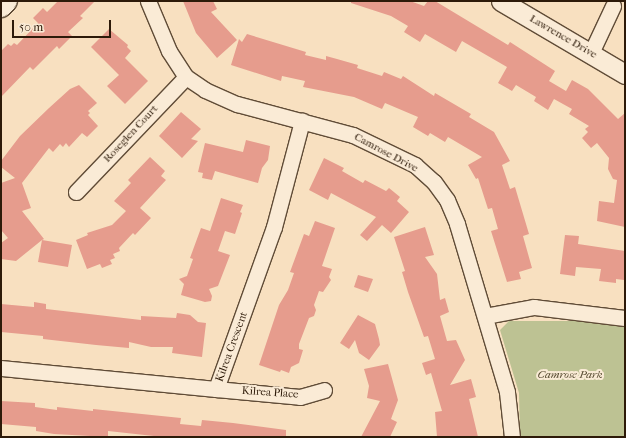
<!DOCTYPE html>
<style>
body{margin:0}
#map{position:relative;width:626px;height:438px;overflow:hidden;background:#f8e0c0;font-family:"IM FELL French Canon",serif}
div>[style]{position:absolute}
.green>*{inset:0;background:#bdc293}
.building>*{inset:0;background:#e69c8d}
.roads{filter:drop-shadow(1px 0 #604c37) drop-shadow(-1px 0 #604c37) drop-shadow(0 1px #604c37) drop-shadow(0 -1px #604c37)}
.minor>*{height:15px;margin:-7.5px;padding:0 7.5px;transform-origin:7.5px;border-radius:7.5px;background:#faebd6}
.tertiary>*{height:19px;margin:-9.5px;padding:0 9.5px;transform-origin:9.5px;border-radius:9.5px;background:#faebd6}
span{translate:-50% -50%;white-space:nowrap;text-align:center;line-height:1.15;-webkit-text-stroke:4px #faebd6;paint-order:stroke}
.street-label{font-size:11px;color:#2d1a09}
.park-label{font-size:11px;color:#584c32;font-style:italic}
.frame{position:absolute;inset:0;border:2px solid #2d1a09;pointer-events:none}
.scale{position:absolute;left:12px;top:20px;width:99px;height:18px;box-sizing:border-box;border:2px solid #2d1a09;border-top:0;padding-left:5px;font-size:12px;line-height:14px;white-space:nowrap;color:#2d1a09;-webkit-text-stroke:3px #faebd6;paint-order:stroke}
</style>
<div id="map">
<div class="green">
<div style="clip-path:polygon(509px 321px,576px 321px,625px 327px,625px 437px,520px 437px,519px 393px,500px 330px)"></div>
</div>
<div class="building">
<div style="clip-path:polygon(58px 1px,95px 1px,80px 16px,83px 18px,68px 32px,72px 36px,59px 49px,57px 46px,33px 70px,30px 67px,1px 97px,1px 51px,8px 44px,11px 46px,14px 43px,17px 45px,38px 23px,33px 18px,43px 8px,47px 12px)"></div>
<div style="clip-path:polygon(183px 1px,213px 1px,217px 9px,211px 12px,237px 40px,217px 58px,196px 33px)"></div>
<div style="clip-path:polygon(351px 1px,410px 1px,424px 6px,428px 1px,435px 1px,508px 45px,510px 42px,555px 71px,549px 81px,566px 91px,572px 80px,588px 89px,618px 119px,625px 113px,625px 227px,597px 221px,599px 201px,614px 203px,617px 180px,613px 179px,608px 169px,609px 158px,597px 143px,591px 148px,582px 138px,588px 132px,585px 129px,589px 126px,569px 114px,572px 109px,554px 99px,548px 110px,534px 101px,536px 97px,516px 85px,512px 91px,498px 83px,507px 67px,462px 41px,456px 52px,425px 34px,420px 42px,404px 32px,408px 26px,391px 16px,351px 3px)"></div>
<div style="clip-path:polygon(109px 29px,128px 45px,127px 47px,131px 51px,125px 58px,148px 81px,125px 104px,107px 86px,119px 75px,91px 47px)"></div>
<div style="clip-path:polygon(247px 34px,306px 52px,305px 55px,326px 60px,326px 56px,337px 59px,358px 65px,357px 68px,382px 76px,384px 72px,401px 79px,403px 76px,434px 96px,435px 93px,471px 114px,469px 117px,494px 132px,510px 161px,502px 165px,510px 189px,515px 187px,529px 234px,523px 236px,532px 268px,519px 272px,521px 279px,507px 282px,491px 231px,498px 229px,492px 208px,488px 209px,478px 178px,476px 179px,468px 165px,482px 157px,448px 137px,445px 142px,430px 133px,428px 136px,413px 127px,418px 117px,385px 103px,382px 109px,354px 97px,303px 87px,305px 81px,282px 76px,281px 81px,231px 65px,239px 39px,242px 42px)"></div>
<div style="clip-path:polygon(79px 85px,97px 103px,88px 111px,90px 113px,88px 115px,98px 126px,87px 137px,82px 133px,69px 147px,66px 143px,63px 147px,60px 144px,53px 152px,49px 148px,22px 183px,31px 208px,22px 211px,44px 239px,42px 240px,72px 245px,68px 267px,38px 262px,42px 240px,16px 261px,1px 259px,1px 243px,8px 238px,1px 230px,1px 183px,15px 178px,1px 167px,1px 161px,20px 136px,49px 108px,70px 89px)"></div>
<div style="clip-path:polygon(181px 112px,201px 129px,191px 139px,198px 141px,182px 158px,159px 136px)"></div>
<div style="clip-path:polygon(246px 140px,270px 146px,268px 160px,262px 168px,258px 183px,215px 171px,212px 180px,202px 178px,203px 173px,198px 172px,205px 143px,243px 152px)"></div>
<div style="clip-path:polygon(150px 157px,165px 171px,161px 176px,166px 180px,140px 208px,151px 218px,135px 235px,133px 233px,119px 248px,120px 251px,113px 254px,115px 258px,110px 260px,112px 264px,102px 268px,100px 264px,87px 269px,76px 240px,88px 235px,87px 233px,112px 225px,126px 211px,114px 201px,131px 183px,128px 180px)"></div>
<div style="clip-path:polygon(324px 158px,344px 168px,342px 171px,363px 183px,365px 180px,386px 191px,389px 188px,400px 197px,397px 201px,409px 212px,391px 233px,382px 225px,367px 241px,360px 235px,376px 217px,331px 193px,328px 200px,309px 190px)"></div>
<div style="clip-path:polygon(221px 198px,243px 205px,240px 212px,242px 213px,235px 234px,225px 231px,218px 251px,230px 255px,218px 286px,209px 289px,212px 296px,211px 301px,205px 302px,181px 295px,184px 284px,179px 279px,187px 276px,193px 259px,190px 258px,201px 228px,210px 231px)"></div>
<div style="clip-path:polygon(315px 221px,335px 228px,322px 266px,332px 269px,329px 277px,331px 280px,323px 292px,319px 291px,314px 305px,316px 310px,314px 316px,309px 318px,299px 344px,299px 349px,303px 350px,299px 363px,291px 367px,289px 373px,281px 370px,280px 372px,259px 365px,279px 305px,288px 290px,294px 273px,290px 272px,304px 234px,309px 236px)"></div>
<div style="clip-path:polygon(425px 227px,434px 255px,425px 257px,437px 274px,440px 300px,445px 298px,449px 312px,440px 316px,447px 341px,456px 340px,465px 360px,450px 385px,471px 379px,476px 397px,469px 399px,478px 437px,437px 437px,435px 412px,442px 411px,431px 373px,426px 375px,422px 363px,435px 359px,428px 336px,424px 337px,408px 292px,402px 272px,405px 271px,394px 237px)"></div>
<div style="clip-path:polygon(565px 235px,579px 236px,578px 244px,625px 251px,624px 280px,616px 279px,616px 283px,599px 281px,601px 269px,576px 267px,575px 276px,560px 274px)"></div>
<div style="clip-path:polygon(358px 275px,373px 279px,368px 292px,354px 287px)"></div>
<div style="clip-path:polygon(34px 302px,46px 304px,46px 309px,141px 320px,141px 316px,176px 318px,177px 313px,190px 315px,198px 322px,206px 323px,202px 357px,172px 353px,173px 347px,151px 347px,129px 342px,129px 348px,96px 345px,43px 339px,43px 336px,1px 332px,1px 304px,34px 307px)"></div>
<div style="clip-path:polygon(358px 315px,375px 324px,379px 339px,380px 345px,369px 360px,359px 353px,355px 340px,349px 349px,340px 343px)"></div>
<div style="clip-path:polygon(388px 364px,398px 400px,391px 419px,397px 422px,390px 437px,361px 437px,380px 401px,367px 398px,369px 386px,364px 369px)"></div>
<div style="clip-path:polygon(1px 401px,35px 403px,35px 407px,57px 410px,57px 407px,93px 411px,93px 409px,181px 418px,180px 424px,201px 426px,202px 420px,233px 423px,286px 430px,286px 437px,163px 437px,108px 431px,108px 437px,54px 434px,36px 431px,36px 427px,1px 424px)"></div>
</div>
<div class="roads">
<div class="minor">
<div style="left:148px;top:1px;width:54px;rotate:67.2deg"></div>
<div style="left:169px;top:51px;width:31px;rotate:57deg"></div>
<div style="left:186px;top:77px;width:23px;rotate:34deg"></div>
<div style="left:205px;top:90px;width:35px;rotate:24deg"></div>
<div style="left:237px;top:104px;width:120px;rotate:15deg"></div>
<div style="left:353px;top:135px;width:69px;rotate:25.8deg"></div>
<div style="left:415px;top:165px;width:25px;rotate:42deg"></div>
<div style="left:434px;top:182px;width:22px;rotate:54deg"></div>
<div style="left:447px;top:200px;width:26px;rotate:67deg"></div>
<div style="left:457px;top:224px;width:175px;rotate:73.4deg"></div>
<div style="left:507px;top:392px;width:45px;rotate:83.7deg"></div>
<div style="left:591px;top:53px;width:52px;rotate:-64.9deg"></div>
<div style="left:76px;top:192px;width:159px;rotate:-46.3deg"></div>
<div style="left:485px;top:316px;width:50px;rotate:-10.4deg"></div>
<div style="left:534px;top:307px;width:92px;rotate:6.9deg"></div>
<div style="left:1px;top:368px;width:216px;rotate:5.6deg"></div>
<div style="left:216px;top:389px;width:172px;rotate:-70.3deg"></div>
<div style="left:274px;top:227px;width:110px;rotate:-75.2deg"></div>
<div style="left:216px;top:389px;width:84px;rotate:5.4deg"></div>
<div style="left:300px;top:397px;width:25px;rotate:-16deg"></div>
</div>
<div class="tertiary">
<div style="left:501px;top:1px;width:144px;rotate:30.5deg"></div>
<div style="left:1px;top:7px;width:8px;rotate:-45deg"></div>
</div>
</div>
<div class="street-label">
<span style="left:563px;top:37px;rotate:30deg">Lawrence Drive</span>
<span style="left:131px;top:134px;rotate:-47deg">Roseglen Court</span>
<span style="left:386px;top:153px;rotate:28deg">Camrose Drive</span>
<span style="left:232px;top:347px;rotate:-70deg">Kilrea Crescent</span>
<span style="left:270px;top:393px;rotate:4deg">Kilrea Place</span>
</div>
<div class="park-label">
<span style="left:570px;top:375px">Camrose Park</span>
</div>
<div class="frame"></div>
<div class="scale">50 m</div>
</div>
